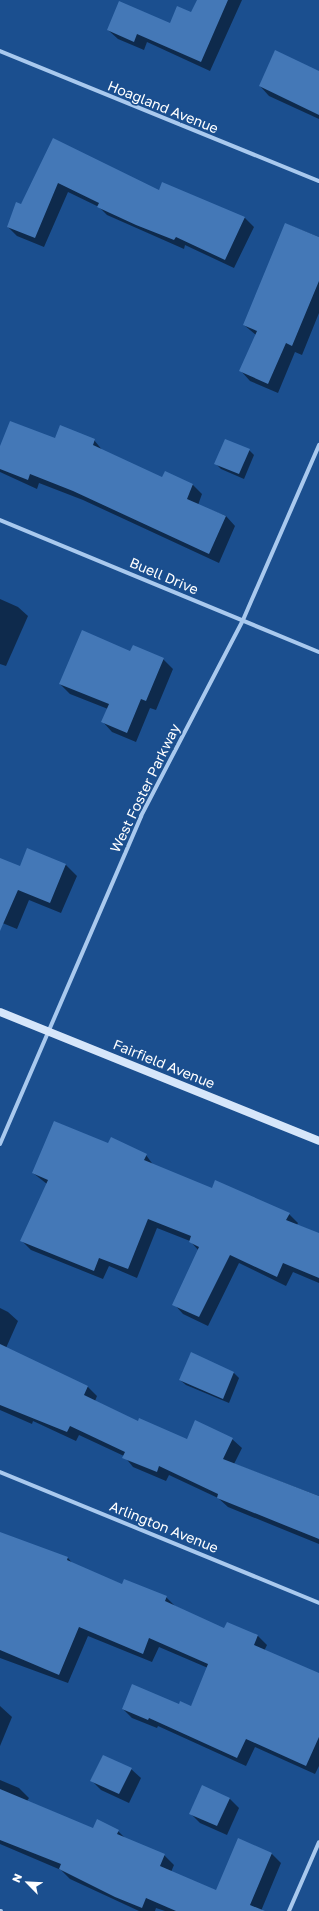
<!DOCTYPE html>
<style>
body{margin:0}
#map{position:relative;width:319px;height:1911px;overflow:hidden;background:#1b4f8f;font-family:"Golos Text",sans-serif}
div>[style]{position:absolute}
.shadow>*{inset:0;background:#0007}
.building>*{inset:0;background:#4478b7}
.minor>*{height:4px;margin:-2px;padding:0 2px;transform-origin:2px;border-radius:2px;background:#a9c9ee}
.secondary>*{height:8px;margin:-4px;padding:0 4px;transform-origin:4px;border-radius:4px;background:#d6e6fa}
span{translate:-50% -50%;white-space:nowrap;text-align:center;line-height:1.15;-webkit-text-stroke:3.5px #1b4f8f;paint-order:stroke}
.street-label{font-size:14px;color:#fff}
.north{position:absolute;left:8px;top:1863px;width:40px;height:40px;-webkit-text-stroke:3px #1b4f8f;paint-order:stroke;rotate:294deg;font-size:11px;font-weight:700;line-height:16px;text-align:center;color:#fff}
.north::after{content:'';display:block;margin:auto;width:14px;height:18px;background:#fff;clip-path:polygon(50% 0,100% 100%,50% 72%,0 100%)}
</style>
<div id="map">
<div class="shadow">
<div style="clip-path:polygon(198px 0,242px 0,210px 71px,147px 42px,144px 50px,118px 39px,108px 30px,170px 25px,192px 14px)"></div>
<div style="clip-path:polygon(319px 74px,319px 119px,269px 96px,260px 86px)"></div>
<div style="clip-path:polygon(54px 140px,159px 191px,163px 184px,245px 218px,254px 227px,234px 268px,185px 245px,184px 249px,107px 215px,99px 207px,68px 192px,44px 247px,17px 236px,8px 227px,21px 205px)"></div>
<div style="clip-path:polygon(286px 224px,319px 237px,319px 313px,302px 355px,295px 352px,278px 393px,250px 381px,241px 371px,256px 335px,244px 325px)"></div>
<div style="clip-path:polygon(55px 439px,94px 440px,103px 451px,163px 479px,165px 472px,193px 485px,202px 494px,198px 505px,226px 516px,235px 526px,219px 563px,83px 500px,39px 483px,37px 489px,0 472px,0 449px)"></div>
<div style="clip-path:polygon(249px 450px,254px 455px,244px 479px,221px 469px,216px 464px)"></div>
<div style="clip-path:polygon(0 599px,18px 607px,28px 616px,6px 666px,0 664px)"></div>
<div style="clip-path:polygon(131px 652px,163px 659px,173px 669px,156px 710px,150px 708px,136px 742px,112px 732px,103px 722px,108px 709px,70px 694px,60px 684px)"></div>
<div style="clip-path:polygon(28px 849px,66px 865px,77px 876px,61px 913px,29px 900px,17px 929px,0 922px,0 859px,20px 868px)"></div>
<div style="clip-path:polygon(109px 1145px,146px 1155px,154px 1166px,212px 1189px,289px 1214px,298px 1223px,297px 1225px,319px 1234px,319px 1283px,293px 1272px,286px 1286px,239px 1263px,208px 1326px,183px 1314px,174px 1304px,199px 1251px,190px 1241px,157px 1228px,137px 1278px,109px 1266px,103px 1279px,31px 1250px,22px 1241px,47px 1184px,33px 1173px)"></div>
<div style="clip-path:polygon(0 1308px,8px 1312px,18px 1321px,6px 1348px,88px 1387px,97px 1396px,95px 1401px,138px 1422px,187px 1440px,232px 1439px,242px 1448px,234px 1464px,319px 1496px,319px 1544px,228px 1507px,218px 1498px,169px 1475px,166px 1481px,133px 1467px,124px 1456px,79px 1435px,76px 1441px,33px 1421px,32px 1424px,0 1410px)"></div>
<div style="clip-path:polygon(234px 1373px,239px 1378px,229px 1403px,186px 1385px,180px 1380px)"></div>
<div style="clip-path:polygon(0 1533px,68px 1558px,73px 1564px,123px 1585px,166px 1597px,175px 1606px,224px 1630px,227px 1623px,258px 1636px,267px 1645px,264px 1651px,319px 1674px,319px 1766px,315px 1774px,255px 1747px,246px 1766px,158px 1726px,157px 1728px,132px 1718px,123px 1709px,180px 1705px,191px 1707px,208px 1668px,159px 1647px,152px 1662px,88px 1636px,68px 1683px,0 1658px)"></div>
<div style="clip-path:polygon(0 1706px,12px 1717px,0 1746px)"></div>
<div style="clip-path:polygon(131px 1769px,141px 1778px,129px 1803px,101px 1790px,92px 1781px)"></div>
<div style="clip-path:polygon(0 1780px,19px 1788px,29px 1798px,27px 1801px,93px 1829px,118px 1831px,126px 1839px,164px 1855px,174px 1865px,171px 1872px,216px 1891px,271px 1853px,281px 1863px,261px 1911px,165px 1911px,156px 1908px,155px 1911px,139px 1911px,70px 1879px,61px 1870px,0 1844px)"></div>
<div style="clip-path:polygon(229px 1798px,239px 1808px,227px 1835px,200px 1823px,191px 1814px)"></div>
</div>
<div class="building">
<div style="clip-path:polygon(197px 0,228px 0,201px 62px,137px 34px,134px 42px,107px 30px,119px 1px,170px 23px,177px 6px,191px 12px)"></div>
<div style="clip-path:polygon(275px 50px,319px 71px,319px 115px,259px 86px)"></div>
<div style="clip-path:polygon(53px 138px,159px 190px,162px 182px,245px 217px,225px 260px,176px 237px,174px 240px,136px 225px,97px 207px,99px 203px,58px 183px,35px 238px,7px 227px,16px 202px,21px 204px)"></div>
<div style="clip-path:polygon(285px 223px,319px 237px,319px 281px,292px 346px,286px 343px,268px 384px,239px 371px,257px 331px,243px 325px)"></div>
<div style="clip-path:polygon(10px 421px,55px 438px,60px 425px,95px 439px,93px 445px,162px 477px,165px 471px,193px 484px,187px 499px,226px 516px,209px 554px,73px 491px,30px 474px,28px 480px,0 469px,0 446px)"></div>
<div style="clip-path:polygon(225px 439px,250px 449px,239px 474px,214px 464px)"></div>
<div style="clip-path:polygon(82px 630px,130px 651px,133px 645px,164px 658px,146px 701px,141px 699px,127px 733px,101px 722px,109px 704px,59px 684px)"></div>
<div style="clip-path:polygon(27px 848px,66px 864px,50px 903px,18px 890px,0 931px,0 858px,20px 866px)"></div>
<div style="clip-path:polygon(54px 1121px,108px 1143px,111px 1137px,147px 1154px,144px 1160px,212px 1188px,215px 1180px,290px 1213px,286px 1220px,319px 1233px,319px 1278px,283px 1263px,277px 1277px,230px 1255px,199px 1317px,172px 1305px,199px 1247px,189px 1242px,191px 1236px,148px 1219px,128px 1269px,99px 1258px,94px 1271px,20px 1241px,48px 1180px,32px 1173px)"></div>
<div style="clip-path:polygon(0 1344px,88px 1386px,84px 1395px,138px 1421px,139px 1418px,187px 1439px,195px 1420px,233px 1438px,223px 1459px,319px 1496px,319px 1539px,217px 1498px,218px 1494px,159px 1466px,157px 1472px,122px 1458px,125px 1452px,70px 1426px,67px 1432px,0 1405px)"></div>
<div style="clip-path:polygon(191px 1352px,234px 1372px,223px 1399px,179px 1380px)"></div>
<div style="clip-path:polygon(0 1532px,68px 1557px,67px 1560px,122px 1584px,124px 1579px,167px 1596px,165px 1601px,224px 1628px,227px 1622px,258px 1635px,254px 1645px,319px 1673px,319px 1737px,306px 1766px,246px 1739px,237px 1758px,149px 1718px,148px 1720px,122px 1709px,132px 1684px,179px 1704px,180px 1701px,191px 1706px,208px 1664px,149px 1638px,143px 1654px,79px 1627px,59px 1675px,0 1650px)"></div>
<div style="clip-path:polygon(103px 1755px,132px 1768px,119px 1794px,90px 1781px)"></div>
<div style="clip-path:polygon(202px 1785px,230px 1798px,217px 1826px,189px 1814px)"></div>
<div style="clip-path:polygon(0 1789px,93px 1828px,97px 1819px,119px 1830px,117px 1834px,165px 1854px,160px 1866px,216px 1890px,238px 1838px,272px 1853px,250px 1905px,265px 1911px,176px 1911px,146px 1898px,142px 1908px,115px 1897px,59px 1869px,61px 1864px,0 1840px)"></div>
</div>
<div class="minor">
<div style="left:0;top:51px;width:344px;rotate:22.2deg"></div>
<div style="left:0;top:520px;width:345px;rotate:22.5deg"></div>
<div style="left:0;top:1144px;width:357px;rotate:-66.7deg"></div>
<div style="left:141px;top:816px;width:221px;rotate:-62.5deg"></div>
<div style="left:243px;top:620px;width:191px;rotate:-66.5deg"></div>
<div style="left:0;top:1472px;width:345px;rotate:22.3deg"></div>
<div style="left:0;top:1911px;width:1px"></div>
<div style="left:289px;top:1911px;width:75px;rotate:-66.5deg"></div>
</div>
<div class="secondary">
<div style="left:0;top:1012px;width:344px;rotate:22deg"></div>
</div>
<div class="street-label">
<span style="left:163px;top:107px;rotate:22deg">Hoagland Avenue</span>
<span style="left:164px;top:576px;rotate:23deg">Buell Drive</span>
<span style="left:145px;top:788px;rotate:-64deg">West Foster Parkway</span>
<span style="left:164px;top:1064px;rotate:22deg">Fairfield Avenue</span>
<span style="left:164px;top:1527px;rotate:22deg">Arlington Avenue</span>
</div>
<div class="north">N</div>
</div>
